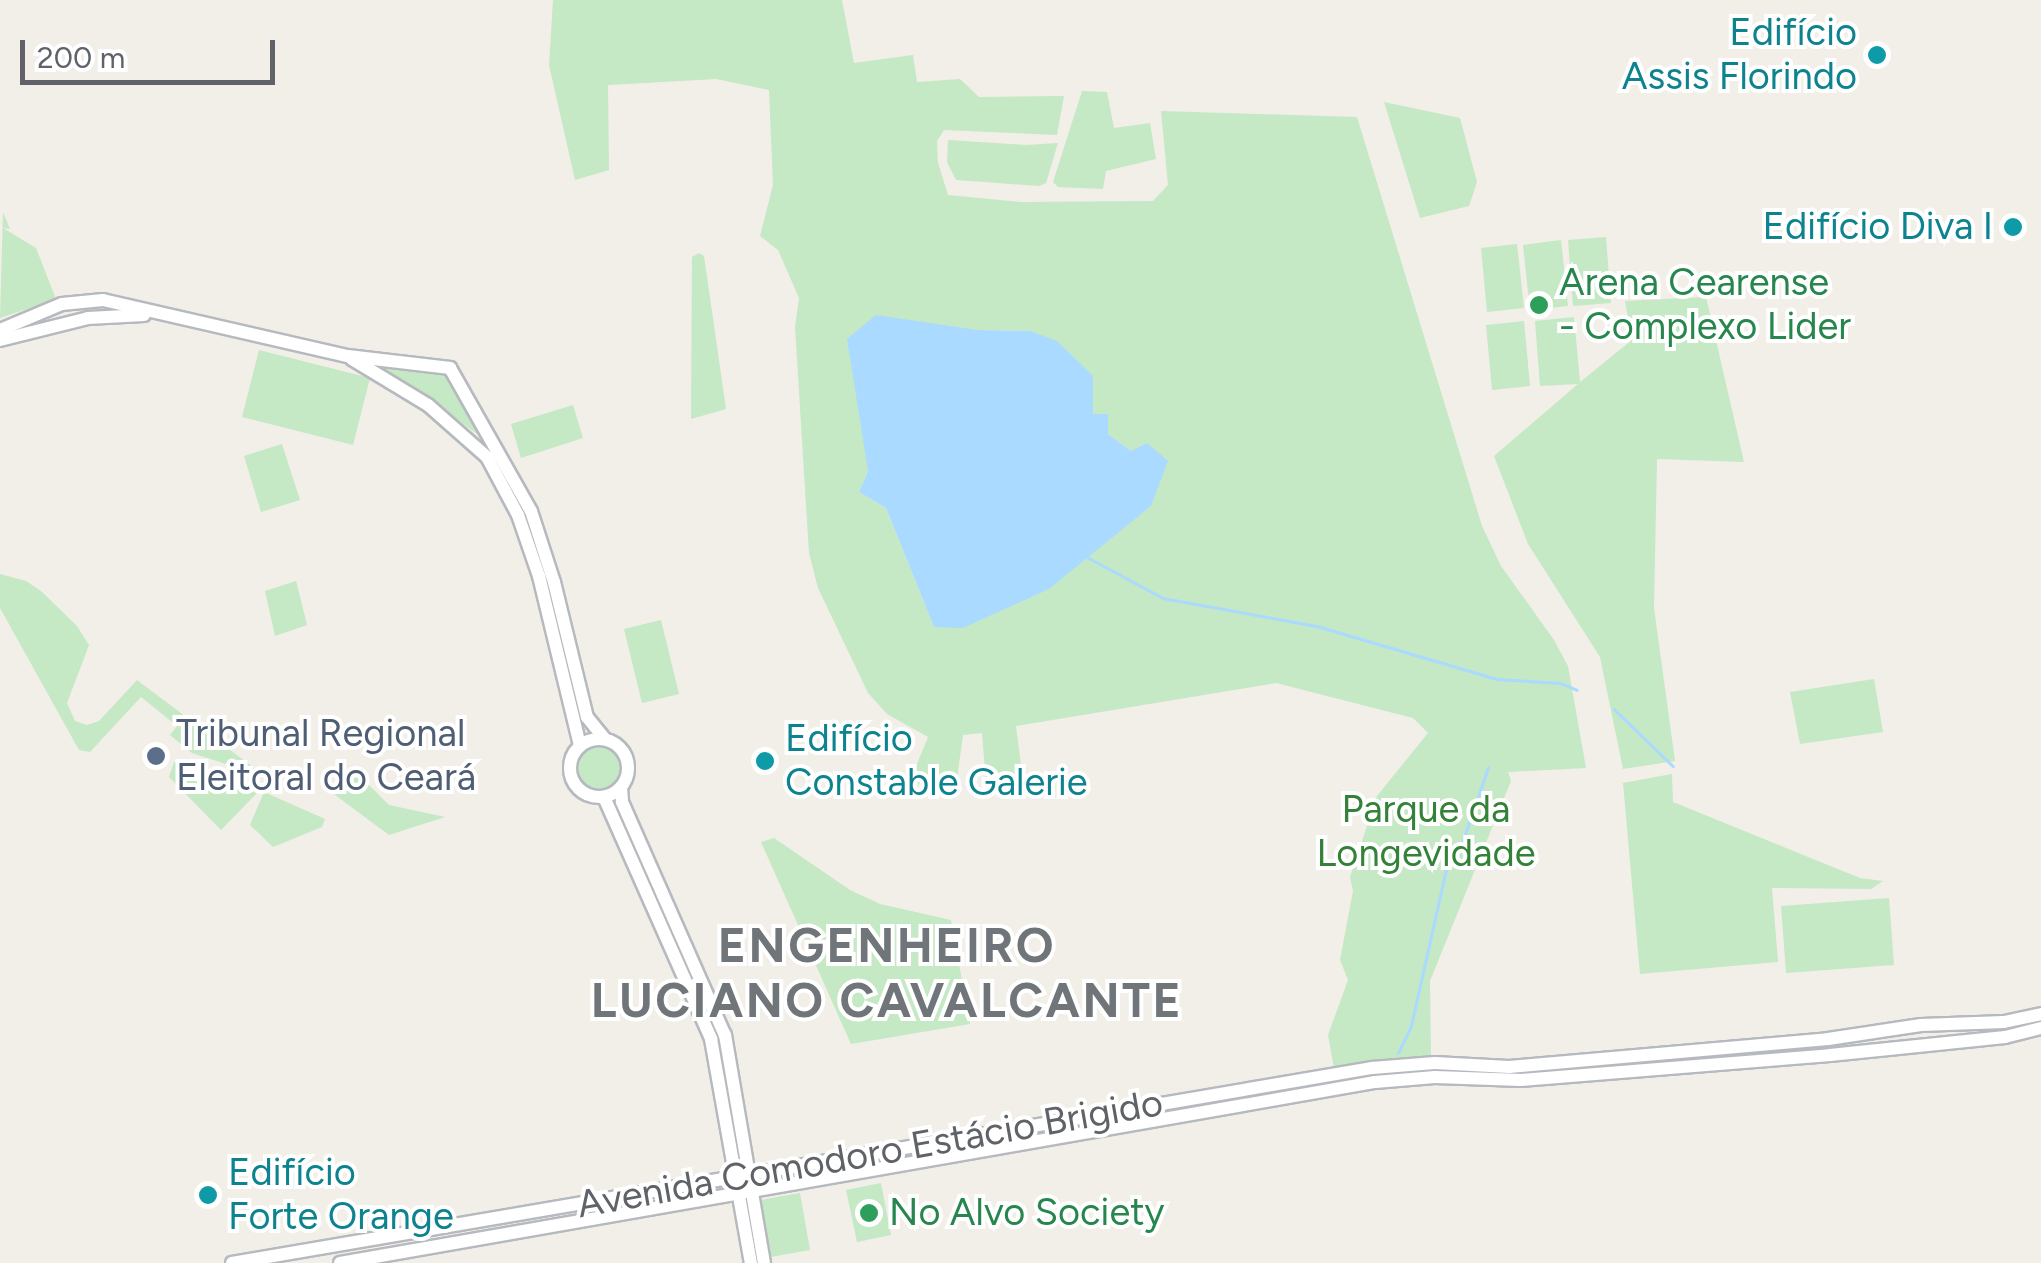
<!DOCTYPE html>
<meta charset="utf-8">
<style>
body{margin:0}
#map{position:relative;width:2041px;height:1263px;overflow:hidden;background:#f1efe8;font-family:Figtree,sans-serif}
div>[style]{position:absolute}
.green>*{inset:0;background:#c5e8c5}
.round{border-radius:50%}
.water>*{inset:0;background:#aadaff}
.stream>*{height:2.5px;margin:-1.25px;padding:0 1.25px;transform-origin:1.25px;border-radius:1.25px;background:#aadaff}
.roads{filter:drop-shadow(2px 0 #b6babf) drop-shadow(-2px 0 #b6babf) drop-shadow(0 2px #b6babf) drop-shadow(0 -2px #b6babf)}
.secondary>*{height:12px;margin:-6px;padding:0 6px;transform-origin:6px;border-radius:6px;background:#fff}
.secondary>.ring{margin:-6px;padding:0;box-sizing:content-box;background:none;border:12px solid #fff;border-radius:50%}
.dots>*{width:28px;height:28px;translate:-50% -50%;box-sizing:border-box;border:5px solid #fff;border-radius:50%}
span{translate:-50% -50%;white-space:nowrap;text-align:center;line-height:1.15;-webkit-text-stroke:8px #fff;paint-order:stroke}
.culture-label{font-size:38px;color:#0d838f}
.right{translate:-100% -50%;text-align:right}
.left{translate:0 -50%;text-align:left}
.leisure-label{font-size:38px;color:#27864d}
.service-label{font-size:38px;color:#4e5e75}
.park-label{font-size:38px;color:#348238}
.street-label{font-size:38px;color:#5f6368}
.district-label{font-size:48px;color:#70757a;font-weight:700;letter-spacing:2.5px}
.scale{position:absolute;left:20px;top:40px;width:255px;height:45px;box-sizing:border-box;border:5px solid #5f6368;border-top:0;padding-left:12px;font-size:30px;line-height:35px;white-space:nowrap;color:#5f6368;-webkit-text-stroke:8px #fff;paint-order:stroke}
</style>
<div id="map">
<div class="green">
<div style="clip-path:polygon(evenodd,553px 0,842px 0,854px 63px,913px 55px,917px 82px,960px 79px,979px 97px,1064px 96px,1057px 135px,944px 130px,937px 141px,938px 163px,948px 195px,1021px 202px,1153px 201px,1168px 185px,1161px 111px,1357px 117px,1482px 526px,1501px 566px,1554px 640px,1568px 666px,1586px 768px,1508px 772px,1511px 781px,1430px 981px,1431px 1057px,1334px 1068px,1328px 1035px,1348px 980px,1340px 960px,1353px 891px,1350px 877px,1377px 796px,1428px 733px,1413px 718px,1276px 683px,1016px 726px,1024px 789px,987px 794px,982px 733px,963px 735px,955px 793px,910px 781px,928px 737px,887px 714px,868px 693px,818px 588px,809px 553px,795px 327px,799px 298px,778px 250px,760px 236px,773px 185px,769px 90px,716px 79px,608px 85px,609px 170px,575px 180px,549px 65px,553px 0,977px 330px,1030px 331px,1108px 434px,1131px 451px,934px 627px,886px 508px,859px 492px,868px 471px,977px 330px)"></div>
<div style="clip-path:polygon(1082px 91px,1107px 92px,1114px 128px,1150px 123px,1156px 159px,1106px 171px,1103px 189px,1058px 187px,1053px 182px)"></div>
<div style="clip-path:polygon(1384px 102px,1460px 118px,1477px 182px,1469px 206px,1420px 218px)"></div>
<div style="clip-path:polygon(948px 140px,1026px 145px,1058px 143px,1046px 183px,1039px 186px,956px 180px,947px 162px)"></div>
<div style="clip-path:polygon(3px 212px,10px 229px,3px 228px,36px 248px,56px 299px,0 318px)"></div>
<div style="clip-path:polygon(1606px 237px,1611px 303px,1573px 306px,1568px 240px)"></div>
<div style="clip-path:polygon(1561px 240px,1568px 306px,1530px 310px,1523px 245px)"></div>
<div style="clip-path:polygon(1517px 244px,1524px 308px,1487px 312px,1481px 248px)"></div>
<div style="clip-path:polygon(699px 253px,704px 256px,726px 409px,691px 419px,692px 257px)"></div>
<div style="clip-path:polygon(1706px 297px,1744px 462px,1657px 459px,1654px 608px,1675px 761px,1623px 769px,1600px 657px,1528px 544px,1494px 456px,1578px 384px,1540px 386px,1535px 321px,1574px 317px,1580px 382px,1632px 340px,1625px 301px)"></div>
<div style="clip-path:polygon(1524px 321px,1530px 386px,1492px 390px,1486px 325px)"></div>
<div style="clip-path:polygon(259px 350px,370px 378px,353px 445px,242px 417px)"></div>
<div style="clip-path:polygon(377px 362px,445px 375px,481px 437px,427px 397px,376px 370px)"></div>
<div style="clip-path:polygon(573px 405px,583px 438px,521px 458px,511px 424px)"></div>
<div style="clip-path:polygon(282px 444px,300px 500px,261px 512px,244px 456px)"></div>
<div style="clip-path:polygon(0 574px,26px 581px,41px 591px,77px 626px,89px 645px,67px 703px,75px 721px,87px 725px,99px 721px,137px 680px,266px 777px,192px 753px,170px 735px,177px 726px,141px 697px,90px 752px,79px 750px,0 608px)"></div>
<div style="clip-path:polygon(296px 581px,307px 625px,275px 636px,265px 591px)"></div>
<div style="clip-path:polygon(661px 620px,679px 694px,642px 703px,624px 629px)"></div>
<div style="clip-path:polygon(1874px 679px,1883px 732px,1800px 744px,1790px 692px)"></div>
<div class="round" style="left:577px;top:744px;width:46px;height:46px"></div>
<div style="clip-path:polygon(174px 762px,210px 783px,218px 781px,221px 773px,260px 790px,221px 830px,169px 777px)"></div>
<div style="clip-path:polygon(1672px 774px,1673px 802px,1860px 878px,1883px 881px,1871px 889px,1772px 888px,1778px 962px,1640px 974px,1623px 783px)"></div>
<div style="clip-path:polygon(360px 776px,389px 805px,445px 817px,389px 835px,335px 795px,337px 785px)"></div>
<div style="clip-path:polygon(264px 792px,325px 819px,322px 827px,273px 847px,250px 825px)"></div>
<div style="clip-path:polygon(774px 838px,850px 890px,880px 904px,951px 920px,970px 1024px,851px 1044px,761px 842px)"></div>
<div style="clip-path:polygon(1889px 898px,1894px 965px,1786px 973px,1781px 906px)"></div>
<div style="clip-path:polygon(881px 1183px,891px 1235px,857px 1242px,846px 1190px)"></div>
<div style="clip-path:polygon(800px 1193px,810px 1250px,771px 1257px,761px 1200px)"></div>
</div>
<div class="water">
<div style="clip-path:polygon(876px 315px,977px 330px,1030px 331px,1057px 341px,1093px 376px,1093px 414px,1108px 414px,1108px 434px,1131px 451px,1147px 443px,1168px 461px,1151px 506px,1049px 589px,963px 628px,934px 627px,886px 508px,859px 492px,868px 471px,847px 339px)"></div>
</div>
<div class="stream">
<div style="left:1087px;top:557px;width:86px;rotate:28.3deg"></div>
<div style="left:1163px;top:598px;width:157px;rotate:10.3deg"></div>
<div style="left:1317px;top:626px;width:188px;rotate:16.4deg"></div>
<div style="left:1497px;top:679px;width:63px;rotate:3.6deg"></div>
<div style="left:1560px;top:683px;width:18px;rotate:22deg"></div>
<div style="left:1614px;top:709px;width:82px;rotate:44deg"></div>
<div style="left:1398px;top:1053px;width:30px;rotate:-64deg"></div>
<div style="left:1411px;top:1026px;width:169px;rotate:-77.4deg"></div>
<div style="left:1448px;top:861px;width:7px;rotate:-8deg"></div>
<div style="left:1455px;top:860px;width:9px;rotate:-63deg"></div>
<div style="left:1459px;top:852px;width:89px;rotate:-71deg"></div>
</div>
<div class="roads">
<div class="secondary">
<div style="left:0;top:330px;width:67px;rotate:-22.8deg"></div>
<div style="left:62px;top:304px;width:41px;rotate:-5.6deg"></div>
<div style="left:103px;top:300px;width:251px;rotate:12.9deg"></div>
<div style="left:348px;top:356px;width:103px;rotate:6.7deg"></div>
<div style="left:450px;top:368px;width:164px;rotate:60.5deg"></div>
<div style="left:531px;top:511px;width:75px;rotate:72.1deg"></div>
<div style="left:554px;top:582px;width:139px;rotate:76.3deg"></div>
<div style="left:587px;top:717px;width:28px;rotate:51deg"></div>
<div style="left:0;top:340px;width:91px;rotate:-14deg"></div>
<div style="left:88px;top:318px;width:56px;rotate:-3.1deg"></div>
<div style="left:352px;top:359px;width:89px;rotate:31.2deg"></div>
<div style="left:428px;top:405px;width:79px;rotate:41.4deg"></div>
<div style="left:487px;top:457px;width:66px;rotate:61.9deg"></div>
<div style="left:518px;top:515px;width:65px;rotate:71deg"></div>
<div style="left:539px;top:576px;width:175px;rotate:76.4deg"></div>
<div class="ring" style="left:570px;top:739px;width:46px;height:46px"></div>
<div style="left:621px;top:787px;width:15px;rotate:86deg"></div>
<div style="left:622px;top:802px;width:255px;rotate:66.2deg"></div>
<div style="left:725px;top:1035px;width:231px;rotate:80.3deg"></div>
<div style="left:604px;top:797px;width:265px;rotate:66.1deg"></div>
<div style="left:711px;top:1039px;width:228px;rotate:79.9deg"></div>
<div style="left:232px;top:1263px;width:1157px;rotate:-9.71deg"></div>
<div style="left:1372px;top:1068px;width:63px;rotate:-4.5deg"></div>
<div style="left:1435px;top:1063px;width:74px;rotate:3.1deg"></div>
<div style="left:1509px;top:1067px;width:320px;rotate:-5deg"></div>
<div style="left:1828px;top:1039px;width:94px;rotate:-8.6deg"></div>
<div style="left:1921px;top:1025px;width:83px;rotate:-2.1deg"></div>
<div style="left:2004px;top:1022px;width:38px;rotate:-12deg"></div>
<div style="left:340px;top:1263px;width:1051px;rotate:-9.92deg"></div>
<div style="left:1375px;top:1082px;width:60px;rotate:-4.8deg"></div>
<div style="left:1435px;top:1077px;width:86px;rotate:2deg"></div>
<div style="left:1521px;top:1080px;width:310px;rotate:-4.6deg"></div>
<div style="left:1830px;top:1055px;width:176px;rotate:-5.9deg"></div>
<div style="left:2005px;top:1037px;width:37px;rotate:-14deg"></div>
</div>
</div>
<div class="dots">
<div style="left:1877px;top:55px;background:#0f9aa8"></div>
<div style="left:2013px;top:227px;background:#0f9aa8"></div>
<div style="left:1539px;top:305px;background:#2e9e5b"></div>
<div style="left:156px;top:756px;background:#5c6f8a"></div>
<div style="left:765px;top:761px;background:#0f9aa8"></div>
<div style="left:208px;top:1195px;background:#0f9aa8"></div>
<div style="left:869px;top:1213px;background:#2e9e5b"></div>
</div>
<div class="culture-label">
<span class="right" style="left:1857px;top:55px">Edifício<br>Assis Florindo</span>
<span class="right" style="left:1993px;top:227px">Edifício Diva I</span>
<span class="left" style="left:785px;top:761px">Edifício<br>Constable Galerie</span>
<span class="left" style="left:228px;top:1195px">Edifício<br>Forte Orange</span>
</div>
<div class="leisure-label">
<span class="left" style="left:1559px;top:305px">Arena Cearense<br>- Complexo Lider</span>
<span class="left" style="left:889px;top:1213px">No Alvo Society</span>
</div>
<div class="service-label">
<span class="left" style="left:176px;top:756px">Tribunal Regional<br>Eleitoral do Ceará</span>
</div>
<div class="park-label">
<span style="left:1426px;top:832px">Parque da<br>Longevidade</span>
</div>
<div class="street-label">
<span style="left:870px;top:1154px;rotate:-10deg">Avenida Comodoro Estácio Brigido</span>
</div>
<div class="district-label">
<span style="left:887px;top:973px">ENGENHEIRO<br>LUCIANO CAVALCANTE</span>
</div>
<div class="scale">200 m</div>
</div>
